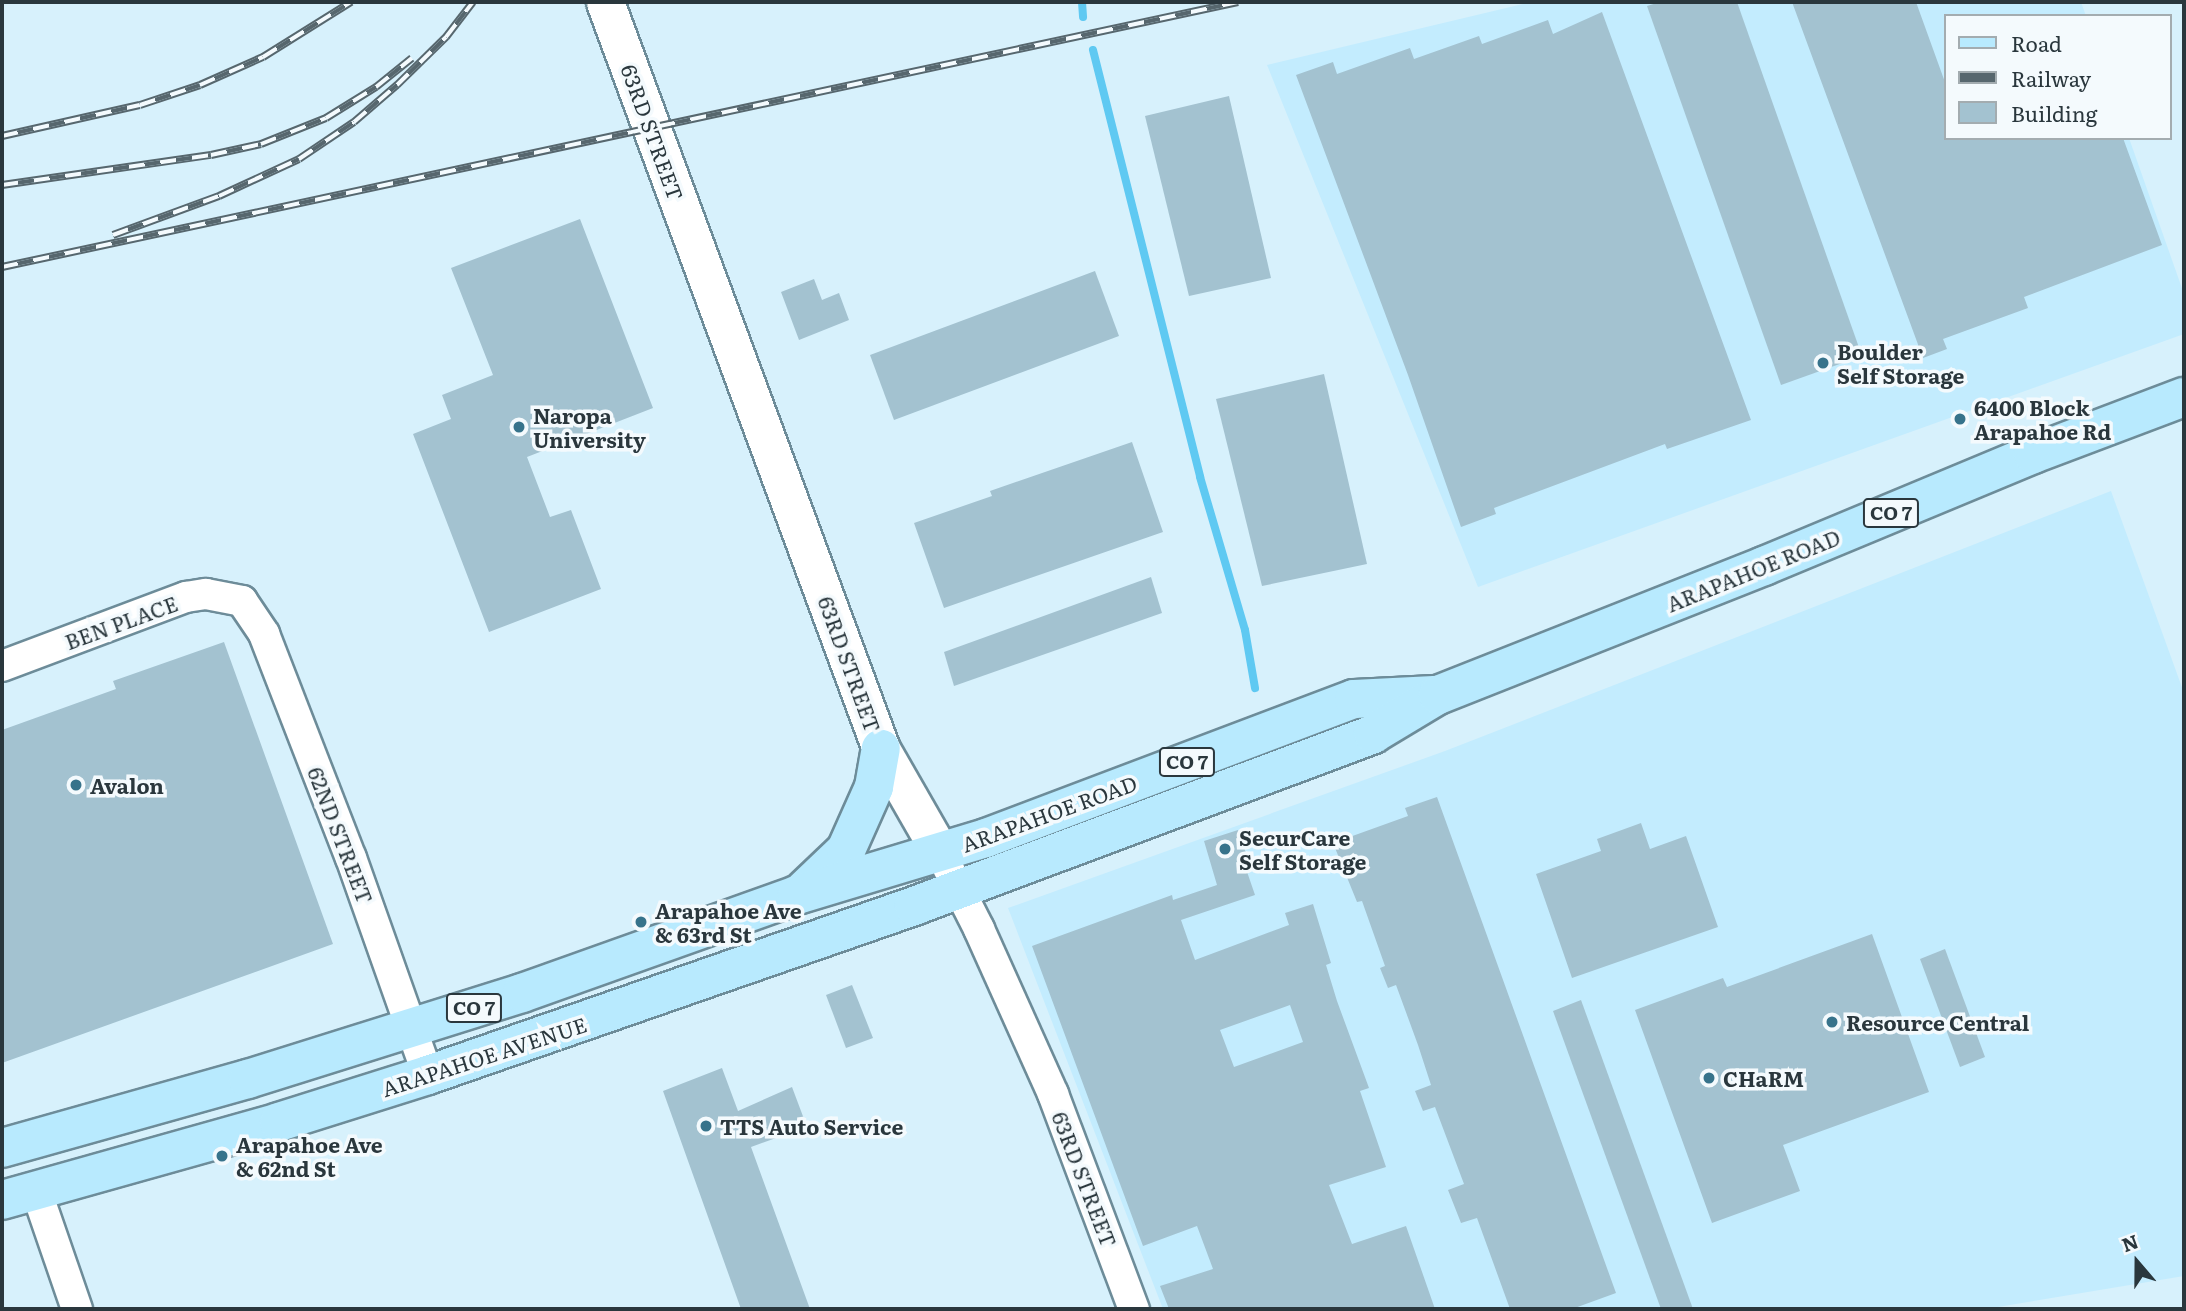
<!DOCTYPE html>
<style>
body{margin:0}
#map{position:relative;width:2186px;height:1311px;overflow:hidden;background:#d7f1fc;font-family:Literata,serif}
div>[style]{position:absolute}
.built>*{inset:0;background:#c3ecfe}
.stream>*{height:8px;margin:-4px;padding:0 4px;transform-origin:4px;border-radius:4px;background:#5fc9f2}
.building>*{inset:0;background:#a3c2d0}
.roads{filter:drop-shadow(2px 0 #6d8c99) drop-shadow(-2px 0 #6d8c99) drop-shadow(0 2px #6d8c99) drop-shadow(0 -2px #6d8c99)}
.minor>*{height:30px;margin:-15px;padding:0 15px;transform-origin:15px;border-radius:15px;background:#fff}
.tertiary>*{height:37px;margin:-18.5px;padding:0 18.5px;transform-origin:18.5px;border-radius:18.5px;background:#fff}
.primary>*{height:38px;margin:-19px;padding:0 19px;transform-origin:19px;border-radius:19px;background:#b8eafe}
.rail>*{height:8px;margin-top:-4px;transform-origin:0;background:repeating-linear-gradient(90deg,#f4fafd 0 16px,#57676e 0 32px);box-sizing:border-box;border-block:2px solid #57676e}
.dots>*{width:19px;height:19px;translate:-50% -50%;box-sizing:border-box;border:4px solid #f4fafd;border-radius:50%}
span{translate:-50% -50%;white-space:nowrap;text-align:center;line-height:1.15;-webkit-text-stroke:7px #f4fafd;paint-order:stroke}
.shield-label span{padding:2px 5px;background:#f4fafd;border:2px solid;border-radius:5px;-webkit-text-stroke-width:0}
.shield-label{font-size:19px;color:#2a373d;font-weight:700}
.street-label{font-size:21px;color:#2a373d}
.poi-label{font-size:21px;color:#2a373d;font-weight:700}
.left{translate:0 -50%;text-align:left}
.frame{position:absolute;inset:0;border:4px solid #2a373d;pointer-events:none}
.legend{position:absolute;left:1944px;top:14px;width:228px;height:126px;box-sizing:border-box;background:#f4fafd;border:2px solid #a3acb0;margin:0;padding:9px 12px;list-style:none;font-size:21px;color:#2a373d}
.legend li{display:flex;align-items:center;gap:14px;height:35px}
.legend b{width:35px;border:2px solid #a3acb0}
.north{position:absolute;left:2102px;top:1227px;width:70px;height:70px;-webkit-text-stroke:5px #f4fafd;paint-order:stroke;rotate:340deg;font-size:19px;font-weight:700;line-height:28px;text-align:center;color:#2a373d}
.north::after{content:'';display:block;margin:auto;width:24px;height:32px;background:#2a373d;clip-path:polygon(50% 0,100% 100%,50% 72%,0 100%)}
</style>
<div id="map">
<div class="built">
<div style="clip-path:polygon(1531px 2px,2081px 2px,2086px 16px,1946px 16px,1946px 138px,2129px 138px,2184px 294px,2184px 334px,1478px 587px,1267px 65px)"></div>
<div style="clip-path:polygon(2111px 491px,2184px 693px,2184px 1276px,1986px 1309px,1163px 1309px,1008px 908px,1445px 751px)"></div>
</div>
<div class="stream">
<div style="left:1082px;top:2px;width:15px;rotate:86deg"></div>
<div style="left:1093px;top:50px;width:440px;rotate:75.9deg"></div>
<div style="left:1200px;top:477px;width:159px;rotate:73.6deg"></div>
<div style="left:1245px;top:630px;width:59px;rotate:80.2deg"></div>
</div>
<div class="building">
<div style="clip-path:polygon(1660px 2px,1737px 2px,1862px 356px,1781px 385px,1647px 6px)"></div>
<div style="clip-path:polygon(1792px 2px,1916px 2px,1946px 85px,1946px 138px,2123px 138px,2162px 245px,2024px 297px,2028px 308px,1943px 339px,1947px 349px,1923px 358px)"></div>
<div style="clip-path:polygon(1602px 12px,1751px 420px,1667px 449px,1665px 444px,1494px 508px,1496px 514px,1461px 527px,1408px 375px,1296px 75px,1333px 62px,1337px 74px,1410px 48px,1414px 59px,1479px 36px,1482px 44px,1548px 20px,1553px 34px)"></div>
<div style="clip-path:polygon(1229px 96px,1271px 278px,1189px 296px,1145px 116px)"></div>
<div style="clip-path:polygon(580px 219px,653px 408px,527px 457px,550px 517px,571px 510px,601px 589px,489px 632px,413px 434px,451px 419px,442px 395px,493px 375px,451px 268px)"></div>
<div style="clip-path:polygon(1095px 271px,1119px 336px,894px 420px,870px 355px)"></div>
<div style="clip-path:polygon(814px 279px,822px 300px,839px 293px,849px 320px,799px 340px,781px 292px)"></div>
<div style="clip-path:polygon(1324px 374px,1367px 564px,1262px 586px,1216px 399px)"></div>
<div style="clip-path:polygon(1132px 442px,1163px 532px,944px 608px,914px 523px,992px 496px,990px 491px)"></div>
<div style="clip-path:polygon(1151px 577px,1162px 613px,954px 686px,944px 652px)"></div>
<div style="clip-path:polygon(224px 642px,333px 944px,2px 1063px,2px 730px,116px 689px,113px 681px)"></div>
<div style="clip-path:polygon(1437px 797px,1616px 1293px,1572px 1309px,1510px 1309px,1477px 1218px,1461px 1223px,1448px 1190px,1464px 1184px,1435px 1107px,1423px 1111px,1415px 1091px,1431px 1085px,1418px 1045px,1396px 985px,1388px 988px,1380px 968px,1385px 966px,1362px 901px,1357px 902px,1333px 843px,1408px 816px,1405px 808px)"></div>
<div style="clip-path:polygon(1641px 823px,1650px 849px,1686px 836px,1718px 927px,1572px 978px,1536px 874px,1601px 851px,1597px 839px)"></div>
<div style="clip-path:polygon(evenodd,1238px 830px,1249px 862px,1244px 863px,1255px 895px,1181px 920px,1195px 960px,1289px 925px,1285px 913px,1313px 904px,1331px 963px,1326px 965px,1337px 1001px,1369px 1088px,1360px 1091px,1386px 1167px,1329px 1185px,1352px 1244px,1406px 1226px,1435px 1309px,1169px 1309px,1160px 1286px,1213px 1269px,1197px 1226px,1143px 1246px,1032px 946px,1172px 895px,1173px 900px,1217px 885px,1204px 841px,1238px 830px,1290px 1005px,1303px 1042px,1234px 1067px,1220px 1030px,1290px 1005px)"></div>
<div style="clip-path:polygon(1872px 934px,1929px 1092px,1783px 1145px,1800px 1191px,1712px 1223px,1635px 1010px,1723px 978px,1727px 987px)"></div>
<div style="clip-path:polygon(1945px 949px,1985px 1057px,1960px 1067px,1920px 959px)"></div>
<div style="clip-path:polygon(852px 985px,873px 1038px,846px 1048px,826px 995px)"></div>
<div style="clip-path:polygon(1581px 1000px,1693px 1309px,1661px 1309px,1553px 1011px)"></div>
<div style="clip-path:polygon(722px 1068px,738px 1111px,792px 1087px,807px 1127px,751px 1147px,810px 1309px,741px 1309px,663px 1091px)"></div>
</div>
<div class="roads">
<div class="minor">
<div style="left:2px;top:666px;width:197px;rotate:-20.6deg"></div>
<div style="left:186px;top:597px;width:20px;rotate:-9deg"></div>
<div style="left:206px;top:594px;width:37px;rotate:11deg"></div>
<div style="left:242px;top:601px;width:40px;rotate:56deg"></div>
<div style="left:264px;top:634px;width:240px;rotate:68.8deg"></div>
<div style="left:351px;top:858px;width:230px;rotate:70.5deg"></div>
<div style="left:940px;top:852px;width:86px;rotate:63.1deg"></div>
<div style="left:979px;top:929px;width:181px;rotate:65.8deg"></div>
<div style="left:1053px;top:1094px;width:230px;rotate:69.4deg"></div>
<div style="left:36px;top:1190px;width:126px;rotate:71deg"></div>
</div>
<div class="tertiary">
<div style="left:605px;top:2px;width:796px;rotate:69.72deg"></div>
<div style="left:881px;top:749px;width:119px;rotate:60.2deg"></div>
</div>
<div class="primary">
<div style="left:804px;top:890px;width:58px;rotate:-43.6deg"></div>
<div style="left:846px;top:850px;width:69px;rotate:-66deg"></div>
<div style="left:874px;top:787px;width:39px;rotate:-80deg"></div>
<div style="left:2px;top:1148px;width:255px;rotate:-15.7deg"></div>
<div style="left:248px;top:1079px;width:287px;rotate:-17.4deg"></div>
<div style="left:522px;top:993px;width:292px;rotate:-19.6deg"></div>
<div style="left:797px;top:895px;width:197px;rotate:-16.8deg"></div>
<div style="left:986px;top:838px;width:393px;rotate:-20.7deg"></div>
<div style="left:1354px;top:699px;width:80px;rotate:-2.9deg"></div>
<div style="left:2px;top:1200px;width:288px;rotate:-15.7deg"></div>
<div style="left:279px;top:1122px;width:156px;rotate:-17.5deg"></div>
<div style="left:428px;top:1075px;width:515px;rotate:-19.17deg"></div>
<div style="left:914px;top:906px;width:490px;rotate:-20.5deg"></div>
<div style="left:1373px;top:734px;width:76px;rotate:-31deg"></div>
<div style="left:1438px;top:695px;width:351px;rotate:-21.6deg"></div>
<div style="left:1764px;top:566px;width:291px;rotate:-22.6deg"></div>
<div style="left:2033px;top:454px;width:161px;rotate:-20.7deg"></div>
</div>
</div>
<div class="rail">
<div style="left:2px;top:136px;width:141px;rotate:-12.7deg"></div>
<div style="left:140px;top:105px;width:63px;rotate:-18.4deg"></div>
<div style="left:200px;top:85px;width:69px;rotate:-24deg"></div>
<div style="left:263px;top:57px;width:104px;rotate:-32deg"></div>
<div style="left:2px;top:185px;width:211px;rotate:-8.2deg"></div>
<div style="left:211px;top:155px;width:51px;rotate:-12.4deg"></div>
<div style="left:261px;top:144px;width:70px;rotate:-21.8deg"></div>
<div style="left:326px;top:118px;width:59px;rotate:-31.8deg"></div>
<div style="left:376px;top:87px;width:46px;rotate:-38.9deg"></div>
<div style="left:113px;top:235px;width:113px;rotate:-20.2deg"></div>
<div style="left:219px;top:196px;width:88px;rotate:-24.8deg"></div>
<div style="left:299px;top:159px;width:66px;rotate:-33.9deg"></div>
<div style="left:354px;top:122px;width:57px;rotate:-40.7deg"></div>
<div style="left:397px;top:85px;width:69px;rotate:-44.4deg"></div>
<div style="left:446px;top:37px;width:44px;rotate:-52.4deg"></div>
<div style="left:2px;top:267px;width:1264px;rotate:-12.1deg"></div>
</div>
<div class="dots">
<div style="left:1823px;top:363px;background:#37738b"></div>
<div style="left:1960px;top:419px;background:#37738b"></div>
<div style="left:519px;top:427px;background:#37738b"></div>
<div style="left:76px;top:785px;background:#37738b"></div>
<div style="left:1225px;top:849px;background:#37738b"></div>
<div style="left:641px;top:922px;background:#37738b"></div>
<div style="left:1832px;top:1022px;background:#37738b"></div>
<div style="left:1709px;top:1078px;background:#37738b"></div>
<div style="left:706px;top:1126px;background:#37738b"></div>
<div style="left:222px;top:1156px;background:#37738b"></div>
</div>
<div class="shield-label">
<span style="left:1891px;top:513px">CO 7</span>
<span style="left:1187px;top:762px">CO 7</span>
<span style="left:474px;top:1008px">CO 7</span>
</div>
<div class="street-label">
<span style="left:653px;top:132px;rotate:70deg">63RD STREET</span>
<span style="left:1753px;top:570px;rotate:-22deg">ARAPAHOE ROAD</span>
<span style="left:121px;top:622px;rotate:-20deg">BEN PLACE</span>
<span style="left:850px;top:664px;rotate:70deg">63RD STREET</span>
<span style="left:1049px;top:813px;rotate:-20deg">ARAPAHOE ROAD</span>
<span style="left:341px;top:835px;rotate:69deg">62ND STREET</span>
<span style="left:484px;top:1056px;rotate:-18deg">ARAPAHOE AVENUE</span>
<span style="left:1085px;top:1179px;rotate:69deg">63RD STREET</span>
</div>
<div class="poi-label">
<span class="left" style="left:1837px;top:363px">Boulder<br>Self Storage</span>
<span class="left" style="left:1974px;top:419px">6400 Block<br>Arapahoe Rd</span>
<span class="left" style="left:533px;top:427px">Naropa<br>University</span>
<span class="left" style="left:90px;top:785px">Avalon</span>
<span class="left" style="left:1239px;top:849px">SecurCare<br>Self Storage</span>
<span class="left" style="left:655px;top:922px">Arapahoe Ave<br>&amp; 63rd St</span>
<span class="left" style="left:1846px;top:1022px">Resource Central</span>
<span class="left" style="left:1723px;top:1078px">CHaRM</span>
<span class="left" style="left:720px;top:1126px">TTS Auto Service</span>
<span class="left" style="left:236px;top:1156px">Arapahoe Ave<br>&amp; 62nd St</span>
</div>
<div class="frame"></div>
<ul class="legend">
<li><b style="height:9px;background:#b8eafe"></b>Road</li>
<li><b style="height:9px;background:#57676e"></b>Railway</li>
<li><b style="height:19px;background:#a3c2d0"></b>Building</li>
</ul>
<div class="north">N</div>
</div>
